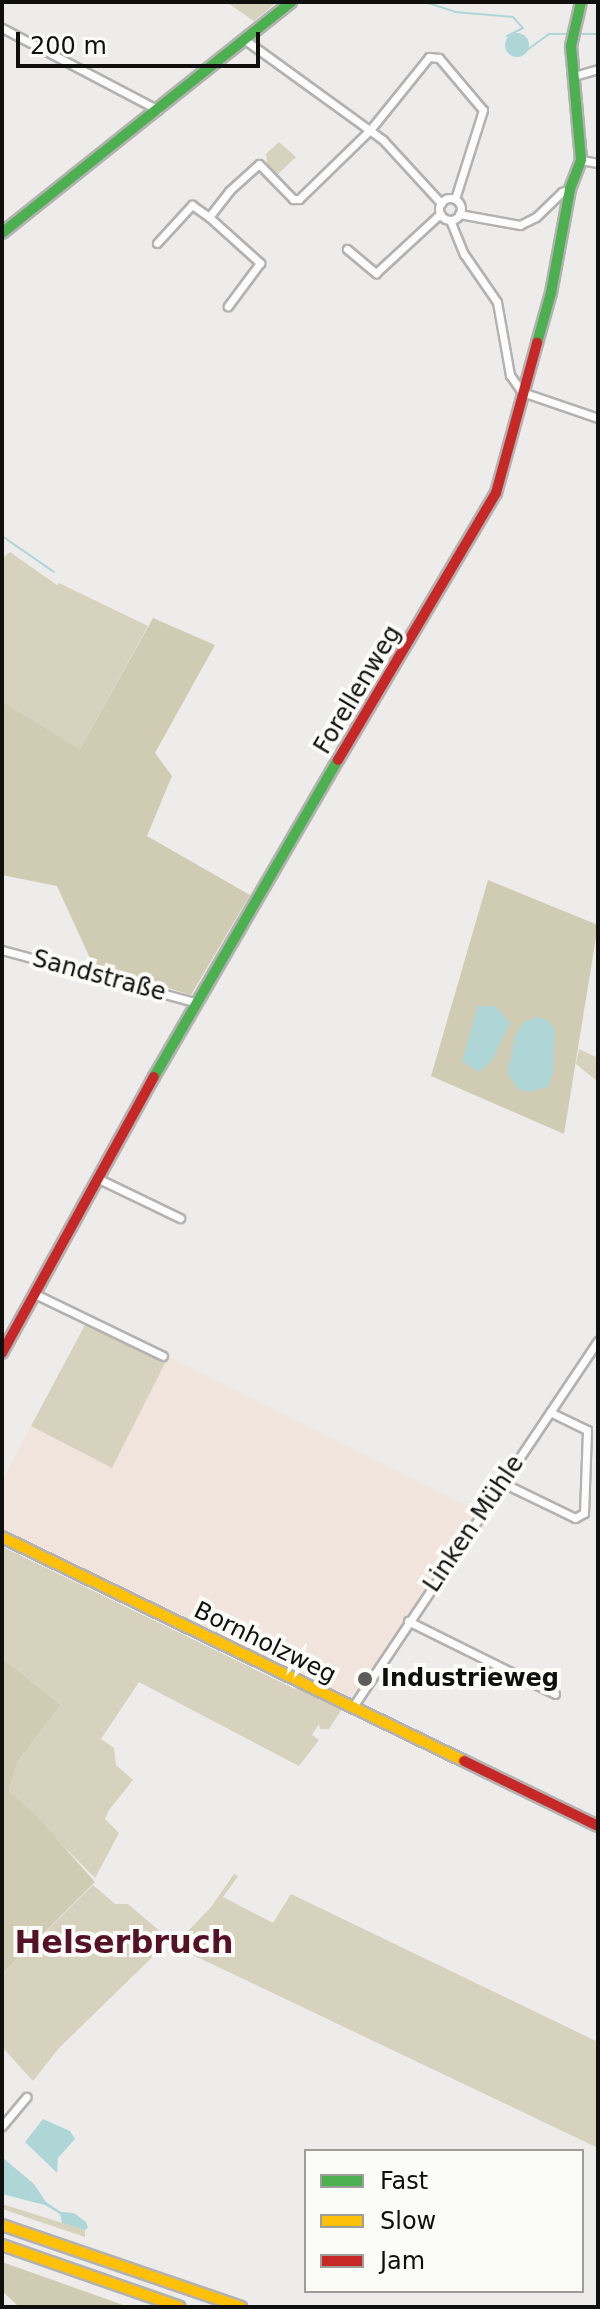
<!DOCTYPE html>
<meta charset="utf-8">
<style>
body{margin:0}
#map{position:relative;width:600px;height:2309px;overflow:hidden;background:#edeceb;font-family:"DejaVu Sans",sans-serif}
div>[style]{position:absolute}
.industrial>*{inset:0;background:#f1e4dd}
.green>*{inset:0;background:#d6d2bd}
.forest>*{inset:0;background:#d0ccb4}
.water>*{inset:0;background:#afd6d7}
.round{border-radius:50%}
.stream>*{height:2px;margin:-1px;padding:0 1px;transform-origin:1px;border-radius:1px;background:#afd6d7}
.roads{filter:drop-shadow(2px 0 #b3b2b1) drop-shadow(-2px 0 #b3b2b1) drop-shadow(0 2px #b3b2b1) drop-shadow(0 -2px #b3b2b1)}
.street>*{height:7px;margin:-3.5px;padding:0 3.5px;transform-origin:3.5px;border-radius:3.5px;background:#fcfcfc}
.street>.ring{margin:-3.5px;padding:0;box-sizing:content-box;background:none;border:7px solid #fcfcfc;border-radius:50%}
.fast>*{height:10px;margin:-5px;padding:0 5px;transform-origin:5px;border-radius:5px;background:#4caf50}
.slow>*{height:10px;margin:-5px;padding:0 5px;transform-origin:5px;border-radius:5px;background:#ffc107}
.jam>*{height:10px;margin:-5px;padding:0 5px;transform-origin:5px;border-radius:5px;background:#c62828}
.dots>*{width:22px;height:22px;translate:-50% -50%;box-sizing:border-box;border:4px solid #fbfbf7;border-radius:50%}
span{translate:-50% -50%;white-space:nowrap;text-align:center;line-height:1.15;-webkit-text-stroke:8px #fbfbf7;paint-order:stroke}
.street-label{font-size:24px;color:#0f0f0d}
.poi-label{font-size:24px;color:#0f0f0d;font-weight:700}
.left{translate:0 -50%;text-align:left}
.district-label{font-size:32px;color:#551127;font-weight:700}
.frame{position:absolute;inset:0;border:4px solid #0f0f0d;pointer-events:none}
.legend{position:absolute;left:304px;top:2149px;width:280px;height:144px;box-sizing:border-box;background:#fbfbf7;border:2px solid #9d9d99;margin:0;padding:10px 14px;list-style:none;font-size:24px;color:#0f0f0d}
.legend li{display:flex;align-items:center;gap:16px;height:40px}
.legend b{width:40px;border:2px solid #9d9d99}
.scale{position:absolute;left:16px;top:32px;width:244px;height:36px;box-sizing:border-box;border:4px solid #0f0f0d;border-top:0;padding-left:10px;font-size:24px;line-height:28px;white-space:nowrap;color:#0f0f0d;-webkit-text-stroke:6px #fbfbf7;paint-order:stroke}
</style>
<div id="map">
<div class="industrial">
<div style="clip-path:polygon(168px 1356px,478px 1511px,361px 1687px,348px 1697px,2px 1533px,2px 1482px,31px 1426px,112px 1468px)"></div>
</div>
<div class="green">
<div style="clip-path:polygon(226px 2px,277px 2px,254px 21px)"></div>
<div style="clip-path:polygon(279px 142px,296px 157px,276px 176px,268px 169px,266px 154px)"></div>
<div style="clip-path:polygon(10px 552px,57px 585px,59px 583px,148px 626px,80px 749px,2px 701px,2px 559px)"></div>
<div style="clip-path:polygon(579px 1049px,598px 1058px,598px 1082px,576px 1064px)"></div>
<div style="clip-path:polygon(86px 1323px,166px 1361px,112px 1468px,31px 1426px)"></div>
<div style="clip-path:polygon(3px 1547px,295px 1689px,298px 1686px,342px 1709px,329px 1729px,320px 1729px,319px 1724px,312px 1735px,319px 1740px,299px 1766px,139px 1682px,101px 1739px,114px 1748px,116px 1765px,133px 1780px,109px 1810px,105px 1819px,119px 1833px,95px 1878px,9px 1791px,18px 1761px,61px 1705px,2px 1658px)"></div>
<div style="clip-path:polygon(234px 1874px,238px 1876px,223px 1897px,273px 1923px,291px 1894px,598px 2042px,598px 2148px,174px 1946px,211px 1907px)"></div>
<div style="clip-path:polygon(93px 1885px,115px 1904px,128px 1904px,170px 1940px,59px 2048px,33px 2081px,2px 2047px,2px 1974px)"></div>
<div style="clip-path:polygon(2px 2204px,85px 2230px,85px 2237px,2px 2209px)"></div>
</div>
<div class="forest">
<div style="clip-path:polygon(153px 618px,215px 645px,155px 753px,172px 776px,147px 836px,250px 895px,191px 995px,93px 965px,57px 886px,2px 875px,2px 701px,80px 749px)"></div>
<div style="clip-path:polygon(488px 880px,598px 925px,564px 1134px,431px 1076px)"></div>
<div style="clip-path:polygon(2px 1658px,61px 1705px,18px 1761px,9px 1791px,40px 1820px,95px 1882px,2px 1974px)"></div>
<div style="clip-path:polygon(2px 2262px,129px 2307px,19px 2307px,2px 2291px)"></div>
</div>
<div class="water">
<div class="round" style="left:505px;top:33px;width:24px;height:24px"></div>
<div style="clip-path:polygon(478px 1006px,495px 1006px,510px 1023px,492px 1061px,479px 1072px,462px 1061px)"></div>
<div style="clip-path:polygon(538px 1017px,549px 1021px,555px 1031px,553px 1072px,548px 1087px,529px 1092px,518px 1089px,507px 1072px,516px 1035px,524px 1022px)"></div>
<div style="clip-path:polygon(43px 2119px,70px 2131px,75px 2139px,58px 2158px,57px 2173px,25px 2142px)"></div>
<div style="clip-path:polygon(2px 2157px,34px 2184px,46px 2202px,61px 2212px,74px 2213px,86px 2222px,88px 2228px,85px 2230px,62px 2223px,60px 2214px,45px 2205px,2px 2194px)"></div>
</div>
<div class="stream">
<div style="left:425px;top:2px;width:32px;rotate:18deg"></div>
<div style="left:455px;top:12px;width:58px;rotate:4.9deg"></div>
<div style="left:513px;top:17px;width:15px;rotate:48deg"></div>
<div style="left:523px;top:28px;width:18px;rotate:153deg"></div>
<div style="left:579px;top:34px;width:19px"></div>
<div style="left:527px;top:50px;width:27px;rotate:-36deg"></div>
<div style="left:549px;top:34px;width:21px"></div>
<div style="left:2px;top:536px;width:63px;rotate:34.7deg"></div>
</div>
<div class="roads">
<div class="street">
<div style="left:2px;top:28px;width:176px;rotate:27.7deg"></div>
<div style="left:245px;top:40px;width:170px;rotate:35.9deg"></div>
<div style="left:383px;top:140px;width:86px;rotate:47.4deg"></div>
<div style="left:574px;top:76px;width:25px;rotate:-16deg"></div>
<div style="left:581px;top:160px;width:17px;rotate:10deg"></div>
<div class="ring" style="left:439px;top:198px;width:15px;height:15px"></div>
<div style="left:459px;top:214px;width:62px;rotate:10.2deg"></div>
<div style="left:520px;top:225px;width:18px;rotate:-27deg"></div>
<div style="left:536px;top:217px;width:36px;rotate:-44deg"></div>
<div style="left:562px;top:192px;width:9px;rotate:-21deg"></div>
<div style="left:209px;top:217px;width:33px;rotate:-52deg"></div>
<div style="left:229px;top:191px;width:40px;rotate:-42deg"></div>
<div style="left:259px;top:164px;width:49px;rotate:45.8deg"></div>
<div style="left:293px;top:199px;width:6px"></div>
<div style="left:299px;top:199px;width:99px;rotate:-44.2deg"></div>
<div style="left:370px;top:130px;width:94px;rotate:-51.1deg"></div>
<div style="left:429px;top:57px;width:10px;rotate:6deg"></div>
<div style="left:439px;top:58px;width:68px;rotate:49.8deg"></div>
<div style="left:483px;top:110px;width:93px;rotate:107.5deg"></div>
<div style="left:450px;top:220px;width:37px;rotate:68deg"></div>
<div style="left:464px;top:254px;width:58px;rotate:55.5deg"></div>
<div style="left:497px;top:302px;width:74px;rotate:79.9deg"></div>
<div style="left:510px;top:375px;width:21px;rotate:55deg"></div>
<div style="left:522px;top:392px;width:80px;rotate:18.9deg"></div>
<div style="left:157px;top:243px;width:52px;rotate:-47.4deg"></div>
<div style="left:192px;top:205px;width:21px;rotate:35deg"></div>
<div style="left:209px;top:217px;width:69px;rotate:42deg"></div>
<div style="left:260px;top:263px;width:54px;rotate:126.7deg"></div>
<div style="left:347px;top:249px;width:38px;rotate:40deg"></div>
<div style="left:376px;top:273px;width:87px;rotate:-42.7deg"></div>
<div style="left:2px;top:950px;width:200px;rotate:15.1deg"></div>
<div style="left:99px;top:1179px;width:90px;rotate:25.7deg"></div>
<div style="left:35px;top:1294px;width:142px;rotate:25.8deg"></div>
<div style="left:503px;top:1483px;width:80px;rotate:25.9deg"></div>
<div style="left:575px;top:1518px;width:10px;rotate:-29deg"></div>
<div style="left:584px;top:1513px;width:83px;rotate:-87.9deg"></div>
<div style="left:587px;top:1430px;width:41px;rotate:-154.1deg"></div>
<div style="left:408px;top:1621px;width:164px;rotate:26.4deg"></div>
<div style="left:352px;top:1708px;width:442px;rotate:-56.2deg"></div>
<div style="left:2px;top:2126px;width:38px;rotate:-50deg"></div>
</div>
<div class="fast">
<div style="left:2px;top:233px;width:370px;rotate:-38.6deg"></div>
<div style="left:537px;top:343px;width:52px;rotate:-74.4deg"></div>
<div style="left:551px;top:293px;width:106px;rotate:-79.6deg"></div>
<div style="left:570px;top:189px;width:31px;rotate:-69deg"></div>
<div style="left:581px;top:160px;width:114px;rotate:-95deg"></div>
<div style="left:571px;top:46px;width:45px;rotate:-77.2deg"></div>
<div style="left:154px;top:1077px;width:367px;rotate:-59.9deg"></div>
</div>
<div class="slow">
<div style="left:2px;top:1537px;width:513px;rotate:25.87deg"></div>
<div style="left:2px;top:2225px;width:253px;rotate:18.9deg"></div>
<div style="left:2px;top:2245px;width:188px;rotate:19.2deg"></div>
</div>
<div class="jam">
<div style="left:338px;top:760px;width:310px;rotate:-59.4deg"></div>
<div style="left:496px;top:493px;width:156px;rotate:-74.7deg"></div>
<div style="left:2px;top:1353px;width:315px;rotate:-61.2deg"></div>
<div style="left:464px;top:1761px;width:149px;rotate:25.9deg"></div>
</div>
</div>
<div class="dots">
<div style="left:365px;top:1679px;background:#5d5c5b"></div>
</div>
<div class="street-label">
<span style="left:358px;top:690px;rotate:-59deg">Forellenweg</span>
<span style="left:99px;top:976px;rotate:15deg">Sandstraße</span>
<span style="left:474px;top:1524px;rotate:-56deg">Linken Mühle</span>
<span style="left:265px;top:1643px;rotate:26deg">Bornholzweg</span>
</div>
<div class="poi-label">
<span class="left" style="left:381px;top:1679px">Industrieweg</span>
</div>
<div class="district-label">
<span style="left:124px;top:1942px">Helserbruch</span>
</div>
<div class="frame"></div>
<ul class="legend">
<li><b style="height:10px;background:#4caf50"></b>Fast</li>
<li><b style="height:10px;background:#ffc107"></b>Slow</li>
<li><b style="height:10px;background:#c62828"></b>Jam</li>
</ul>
<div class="scale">200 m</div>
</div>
